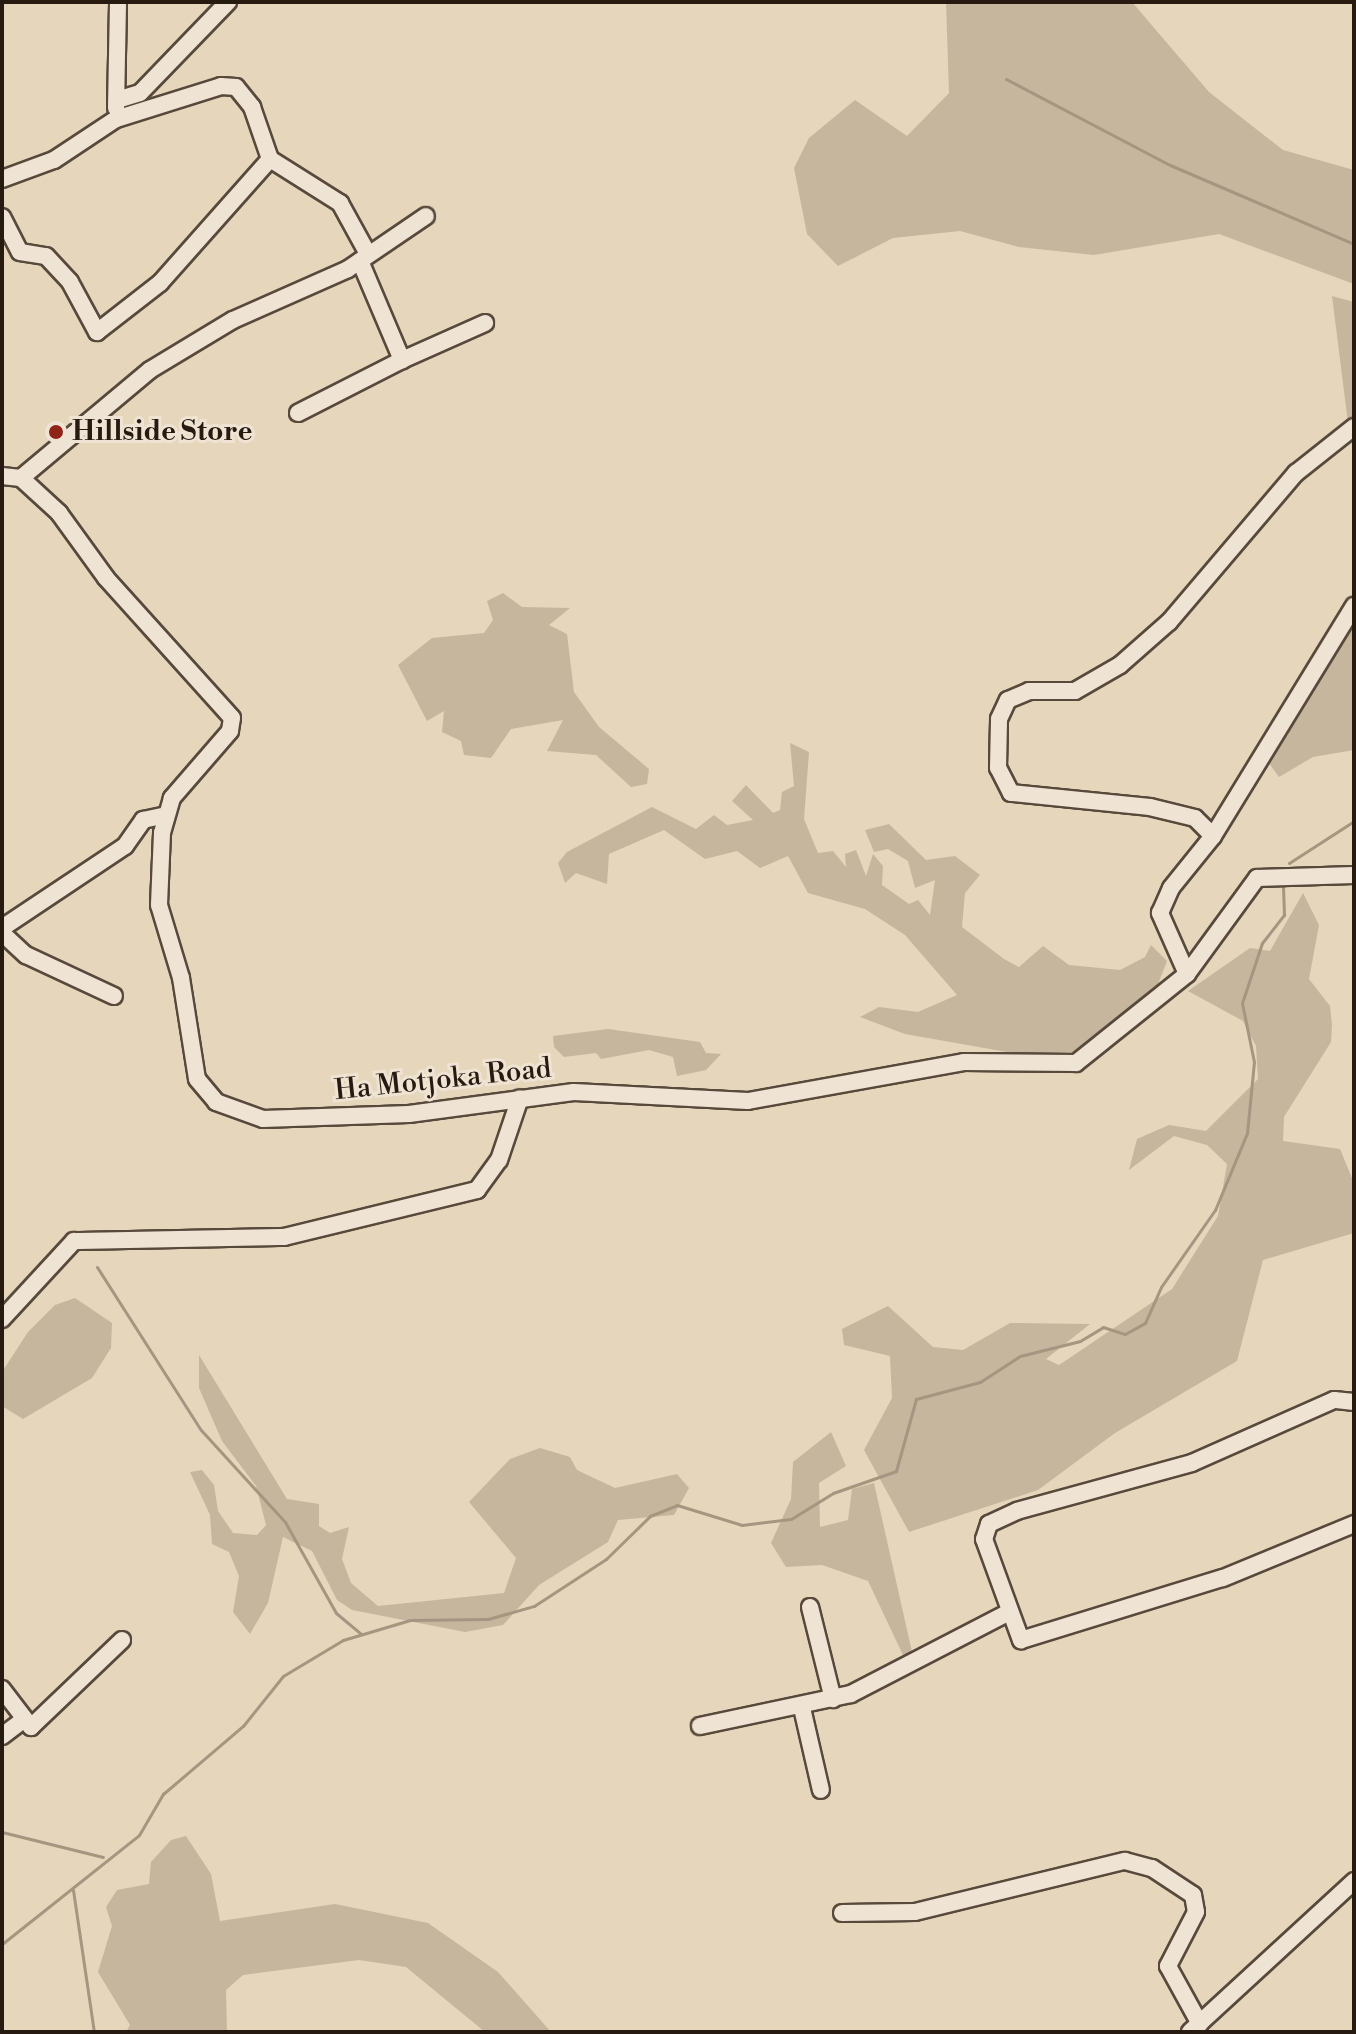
<!DOCTYPE html>
<style>
body{margin:0}
#map{position:relative;width:1356px;height:2034px;overflow:hidden;background:#e6d6bb;font-family:"Libre Bodoni",serif}
div>[style]{position:absolute}
.green>*{inset:0;background:#c6b69e}
.stream>*{height:3px;margin:-1.5px;padding:0 1.5px;transform-origin:1.5px;border-radius:1.5px;background:#a59681}
.roads{filter:drop-shadow(2px 0 #57493c) drop-shadow(-2px 0 #57493c) drop-shadow(0 2px #57493c) drop-shadow(0 -2px #57493c)}
.minor>*{height:16px;margin:-8px;padding:0 8px;transform-origin:8px;border-radius:8px;background:#efe4d3}
.dots>*{width:22px;height:22px;translate:-50% -50%;box-sizing:border-box;border:4px solid #efe4d3;border-radius:50%}
span{translate:-50% -50%;white-space:nowrap;text-align:center;line-height:1.15;-webkit-text-stroke:6px #efe4d3;paint-order:stroke}
.poi-label{font-size:28px;color:#271a11;font-weight:700}
.left{translate:0 -50%;text-align:left}
.street-label{font-size:28px;color:#271a11}
.frame{position:absolute;inset:0;border:4px solid #271a11;pointer-events:none}
</style>
<div id="map">
<div class="green">
<div style="clip-path:polygon(946px 2px,1132px 2px,1209px 92px,1283px 150px,1354px 170px,1354px 284px,1219px 234px,1094px 255px,1019px 247px,960px 231px,893px 238px,838px 266px,807px 234px,794px 168px,809px 138px,855px 100px,907px 136px,949px 93px)"></div>
<div style="clip-path:polygon(1332px 296px,1354px 302px,1354px 419px,1348px 423px)"></div>
<div style="clip-path:polygon(503px 593px,522px 607px,570px 608px,549px 625px,567px 634px,574px 692px,599px 727px,649px 769px,647px 784px,631px 787px,596px 755px,547px 751px,563px 720px,511px 729px,491px 758px,464px 755px,461px 741px,442px 732px,444px 711px,427px 721px,398px 665px,432px 638px,484px 633px,493px 620px,487px 601px)"></div>
<div style="clip-path:polygon(1354px 615px,1354px 750px,1313px 757px,1279px 777px,1266px 759px)"></div>
<div style="clip-path:polygon(790px 743px,809px 752px,804px 819px,818px 853px,833px 851px,846px 867px,845px 854px,856px 850px,866px 876px,873px 854px,883px 866px,882px 885px,909px 904px,918px 900px,930px 915px,935px 880px,915px 888px,908px 861px,888px 849px,874px 852px,865px 830px,889px 824px,926px 860px,955px 856px,980px 875px,965px 893px,962px 927px,1004px 959px,1019px 967px,1043px 946px,1069px 965px,1120px 970px,1145px 957px,1151px 945px,1167px 961px,1155px 992px,1073px 1057px,1041px 1058px,905px 1034px,860px 1017px,879px 1007px,918px 1012px,957px 995px,905px 935px,865px 909px,808px 893px,788px 856px,760px 868px,737px 851px,705px 859px,664px 830px,609px 854px,607px 884px,576px 873px,565px 883px,558px 863px,567px 852px,652px 807px,696px 829px,714px 815px,727px 825px,753px 820px,732px 801px,746px 785px,773px 813px,780px 810px,782px 792px,794px 786px)"></div>
<div style="clip-path:polygon(1303px 893px,1319px 925px,1309px 979px,1330px 1006px,1332px 1025px,1331px 1042px,1284px 1117px,1283px 1141px,1340px 1149px,1354px 1183px,1354px 1233px,1263px 1260px,1237px 1361px,1115px 1433px,1038px 1490px,909px 1532px,864px 1450px,892px 1398px,890px 1356px,844px 1345px,842px 1329px,888px 1306px,933px 1347px,963px 1350px,1010px 1323px,1090px 1324px,1046px 1359px,1059px 1365px,1172px 1289px,1218px 1216px,1227px 1164px,1207px 1145px,1174px 1136px,1129px 1170px,1137px 1139px,1169px 1125px,1206px 1131px,1258px 1079px,1256px 1046px,1243px 1021px,1188px 991px,1250px 948px,1270px 951px)"></div>
<div style="clip-path:polygon(608px 1029px,700px 1042px,706px 1053px,721px 1054px,706px 1070px,677px 1076px,673px 1057px,649px 1050px,601px 1059px,596px 1053px,564px 1057px,554px 1047px,553px 1036px)"></div>
<div style="clip-path:polygon(75px 1298px,112px 1323px,111px 1348px,92px 1378px,23px 1419px,2px 1406px,2px 1372px,28px 1332px,55px 1305px)"></div>
<div style="clip-path:polygon(199px 1355px,287px 1499px,319px 1504px,319px 1526px,330px 1533px,349px 1527px,342px 1559px,351px 1583px,378px 1606px,504px 1593px,516px 1558px,469px 1502px,510px 1459px,540px 1448px,570px 1457px,577px 1470px,615px 1488px,677px 1474px,689px 1488px,674px 1515px,618px 1520px,608px 1542px,539px 1585px,503px 1625px,465px 1632px,352px 1610px,337px 1600px,312px 1551px,283px 1537px,268px 1603px,250px 1634px,233px 1612px,239px 1576px,229px 1552px,212px 1544px,210px 1515px,190px 1472px,202px 1470px,214px 1485px,218px 1511px,233px 1533px,257px 1535px,266px 1525px,256px 1486px,222px 1441px,199px 1388px)"></div>
<div style="clip-path:polygon(831px 1432px,846px 1466px,819px 1483px,820px 1527px,848px 1520px,852px 1489px,874px 1483px,912px 1652px,903px 1655px,868px 1581px,822px 1565px,786px 1567px,771px 1543px,791px 1499px,793px 1462px)"></div>
<div style="clip-path:polygon(186px 1836px,211px 1874px,220px 1921px,335px 1904px,428px 1923px,498px 1972px,551px 2032px,485px 2032px,406px 1967px,359px 1960px,243px 1975px,226px 1990px,227px 2032px,126px 2032px,130px 2025px,98px 1972px,112px 1926px,106px 1907px,117px 1890px,149px 1884px,151px 1862px,171px 1840px)"></div>
</div>
<div class="stream">
<div style="left:1006px;top:79px;width:185px;rotate:27.7deg"></div>
<div style="left:1170px;top:165px;width:200px;rotate:23.2deg"></div>
<div style="left:1289px;top:863px;width:77px;rotate:-32.9deg"></div>
<div style="left:97px;top:1267px;width:193px;rotate:57.5deg"></div>
<div style="left:201px;top:1430px;width:125px;rotate:47.6deg"></div>
<div style="left:285px;top:1522px;width:104px;rotate:60.7deg"></div>
<div style="left:336px;top:1613px;width:33px;rotate:40deg"></div>
<div style="left:2px;top:1832px;width:104px;rotate:13.9deg"></div>
<div style="left:73px;top:1890px;width:144px;rotate:81.6deg"></div>
<div style="left:2px;top:1944px;width:175px;rotate:-38.5deg"></div>
<div style="left:139px;top:1835px;width:48px;rotate:-59.7deg"></div>
<div style="left:163px;top:1794px;width:105px;rotate:-40.4deg"></div>
<div style="left:243px;top:1726px;width:64px;rotate:-51.3deg"></div>
<div style="left:283px;top:1676px;width:70px;rotate:-31deg"></div>
<div style="left:343px;top:1640px;width:70px;rotate:-16.6deg"></div>
<div style="left:410px;top:1620px;width:78px;rotate:-0.7deg"></div>
<div style="left:488px;top:1619px;width:48px;rotate:-15.8deg"></div>
<div style="left:534px;top:1606px;width:86px;rotate:-33.1deg"></div>
<div style="left:606px;top:1559px;width:62px;rotate:-44.3deg"></div>
<div style="left:650px;top:1516px;width:29px;rotate:-22deg"></div>
<div style="left:677px;top:1505px;width:68px;rotate:17.1deg"></div>
<div style="left:742px;top:1525px;width:49px;rotate:-7deg"></div>
<div style="left:791px;top:1519px;width:49px;rotate:-31.8deg"></div>
<div style="left:833px;top:1493px;width:67px;rotate:-19.2deg"></div>
<div style="left:896px;top:1471px;width:75px;rotate:-74.5deg"></div>
<div style="left:916px;top:1399px;width:66px;rotate:-14.9deg"></div>
<div style="left:980px;top:1382px;width:48px;rotate:-33deg"></div>
<div style="left:1020px;top:1356px;width:62px;rotate:-14deg"></div>
<div style="left:1080px;top:1341px;width:27px;rotate:-31deg"></div>
<div style="left:1103px;top:1327px;width:23px;rotate:18deg"></div>
<div style="left:1125px;top:1334px;width:23px;rotate:-29deg"></div>
<div style="left:1145px;top:1323px;width:39px;rotate:-66deg"></div>
<div style="left:1161px;top:1287px;width:94px;rotate:-55deg"></div>
<div style="left:1215px;top:1210px;width:83px;rotate:-67.4deg"></div>
<div style="left:1247px;top:1133px;width:71px;rotate:-84.4deg"></div>
<div style="left:1254px;top:1062px;width:60px;rotate:-101.5deg"></div>
<div style="left:1242px;top:1003px;width:63px;rotate:-71.6deg"></div>
<div style="left:1262px;top:943px;width:36px;rotate:-52deg"></div>
<div style="left:1284px;top:915px;width:33px;rotate:-92deg"></div>
</div>
<div class="roads">
<div class="minor">
<div style="left:117px;top:100px;width:24px;rotate:-17deg"></div>
<div style="left:140px;top:93px;width:127px;rotate:-46deg"></div>
<div style="left:116px;top:108px;width:106px;rotate:-88.9deg"></div>
<div style="left:2px;top:179px;width:55px;rotate:-20.1deg"></div>
<div style="left:54px;top:160px;width:74px;rotate:-33.5deg"></div>
<div style="left:116px;top:119px;width:110px;rotate:-17.4deg"></div>
<div style="left:221px;top:86px;width:15px;rotate:4deg"></div>
<div style="left:236px;top:87px;width:26px;rotate:51deg"></div>
<div style="left:252px;top:107px;width:55px;rotate:70.9deg"></div>
<div style="left:2px;top:217px;width:39px;rotate:63deg"></div>
<div style="left:20px;top:252px;width:26px;rotate:9deg"></div>
<div style="left:46px;top:256px;width:35px;rotate:47deg"></div>
<div style="left:70px;top:282px;width:57px;rotate:61.6deg"></div>
<div style="left:97px;top:332px;width:80px;rotate:-37.9deg"></div>
<div style="left:160px;top:283px;width:166px;rotate:-48.4deg"></div>
<div style="left:270px;top:159px;width:83px;rotate:32.2deg"></div>
<div style="left:340px;top:203px;width:58px;rotate:61.2deg"></div>
<div style="left:360px;top:261px;width:108px;rotate:67deg"></div>
<div style="left:402px;top:360px;width:91px;rotate:-24deg"></div>
<div style="left:298px;top:413px;width:117px;rotate:-27deg"></div>
<div style="left:2px;top:476px;width:19px;rotate:6deg"></div>
<div style="left:21px;top:478px;width:52px;rotate:42.6deg"></div>
<div style="left:59px;top:513px;width:80px;rotate:54.1deg"></div>
<div style="left:106px;top:578px;width:188px;rotate:48deg"></div>
<div style="left:232px;top:718px;width:13px;rotate:99deg"></div>
<div style="left:230px;top:731px;width:89px;rotate:130.9deg"></div>
<div style="left:172px;top:798px;width:36px;rotate:106deg"></div>
<div style="left:162px;top:833px;width:72px;rotate:92.4deg"></div>
<div style="left:159px;top:905px;width:76px;rotate:73.2deg"></div>
<div style="left:181px;top:978px;width:102px;rotate:81deg"></div>
<div style="left:197px;top:1079px;width:30px;rotate:50deg"></div>
<div style="left:216px;top:1102px;width:50px;rotate:19.9deg"></div>
<div style="left:263px;top:1119px;width:146px;rotate:-2deg"></div>
<div style="left:409px;top:1114px;width:166px;rotate:-7.6deg"></div>
<div style="left:574px;top:1092px;width:174px;rotate:3deg"></div>
<div style="left:748px;top:1101px;width:219px;rotate:-10.2deg"></div>
<div style="left:964px;top:1062px;width:112px;rotate:0.5deg"></div>
<div style="left:1076px;top:1063px;width:142px;rotate:-38.7deg"></div>
<div style="left:1187px;top:974px;width:119px;rotate:-53.9deg"></div>
<div style="left:1257px;top:878px;width:97px;rotate:-1.8deg"></div>
<div style="left:21px;top:478px;width:168px;rotate:-39.9deg"></div>
<div style="left:150px;top:370px;width:97px;rotate:-31.1deg"></div>
<div style="left:233px;top:320px;width:126px;rotate:-23.9deg"></div>
<div style="left:348px;top:269px;width:94px;rotate:-34.2deg"></div>
<div style="left:1213px;top:836px;width:25px;rotate:-135deg"></div>
<div style="left:1195px;top:818px;width:46px;rotate:-166.3deg"></div>
<div style="left:1150px;top:807px;width:140px;rotate:-174.2deg"></div>
<div style="left:1011px;top:793px;width:28px;rotate:-117deg"></div>
<div style="left:998px;top:768px;width:49px;rotate:-88.8deg"></div>
<div style="left:999px;top:719px;width:21px;rotate:-65deg"></div>
<div style="left:1008px;top:700px;width:23px;rotate:-23deg"></div>
<div style="left:1029px;top:691px;width:46px"></div>
<div style="left:1075px;top:691px;width:52px;rotate:-30deg"></div>
<div style="left:1120px;top:665px;width:65px;rotate:-41.3deg"></div>
<div style="left:1169px;top:622px;width:196px;rotate:-49.6deg"></div>
<div style="left:1296px;top:473px;width:74px;rotate:-38.4deg"></div>
<div style="left:2px;top:928px;width:148px;rotate:-33.7deg"></div>
<div style="left:125px;top:846px;width:32px;rotate:-55deg"></div>
<div style="left:143px;top:820px;width:24px;rotate:-12deg"></div>
<div style="left:2px;top:933px;width:33px;rotate:43deg"></div>
<div style="left:26px;top:955px;width:97px;rotate:25deg"></div>
<div style="left:1187px;top:974px;width:67px;rotate:-113.9deg"></div>
<div style="left:1160px;top:913px;width:27px;rotate:-66deg"></div>
<div style="left:1171px;top:888px;width:67px;rotate:-51.1deg"></div>
<div style="left:1213px;top:836px;width:270px;rotate:-58.5deg"></div>
<div style="left:2px;top:1319px;width:106px;rotate:-47.3deg"></div>
<div style="left:74px;top:1241px;width:210px;rotate:-1.1deg"></div>
<div style="left:284px;top:1237px;width:199px;rotate:-13.7deg"></div>
<div style="left:477px;top:1190px;width:37px;rotate:-54deg"></div>
<div style="left:499px;top:1160px;width:65px;rotate:-71.3deg"></div>
<div style="left:1354px;top:1402px;width:20px;rotate:-174deg"></div>
<div style="left:1334px;top:1400px;width:155px;rotate:156.1deg"></div>
<div style="left:1192px;top:1463px;width:181px;rotate:164.7deg"></div>
<div style="left:1017px;top:1511px;width:31px;rotate:155deg"></div>
<div style="left:989px;top:1524px;width:16px;rotate:108deg"></div>
<div style="left:984px;top:1539px;width:108px;rotate:69.9deg"></div>
<div style="left:1021px;top:1640px;width:211px;rotate:-17.1deg"></div>
<div style="left:1223px;top:1578px;width:142px;rotate:-22.4deg"></div>
<div style="left:810px;top:1607px;width:95px;rotate:76deg"></div>
<div style="left:2px;top:1689px;width:48px;rotate:52.7deg"></div>
<div style="left:31px;top:1727px;width:126px;rotate:-43.7deg"></div>
<div style="left:802px;top:1708px;width:84px;rotate:77deg"></div>
<div style="left:700px;top:1726px;width:154px;rotate:-12deg"></div>
<div style="left:851px;top:1694px;width:176px;rotate:-27.4deg"></div>
<div style="left:2px;top:1736px;width:26px;rotate:-37deg"></div>
<div style="left:842px;top:1913px;width:73px;rotate:-0.8deg"></div>
<div style="left:915px;top:1912px;width:216px;rotate:-13.7deg"></div>
<div style="left:1125px;top:1861px;width:28px;rotate:15deg"></div>
<div style="left:1152px;top:1868px;width:49px;rotate:33.4deg"></div>
<div style="left:1193px;top:1895px;width:17px;rotate:80deg"></div>
<div style="left:1196px;top:1912px;width:61px;rotate:117.4deg"></div>
<div style="left:1168px;top:1966px;width:66px;rotate:61.1deg"></div>
<div style="left:1190px;top:2032px;width:223px;rotate:-42.6deg"></div>
</div>
</div>
<div class="dots">
<div style="left:56px;top:432px;background:#8f2418"></div>
</div>
<div class="poi-label">
<span class="left" style="left:72px;top:432px">Hillside Store</span>
</div>
<div class="street-label">
<span style="left:443px;top:1080px;rotate:-6deg">Ha Motjoka Road</span>
</div>
<div class="frame"></div>
</div>
